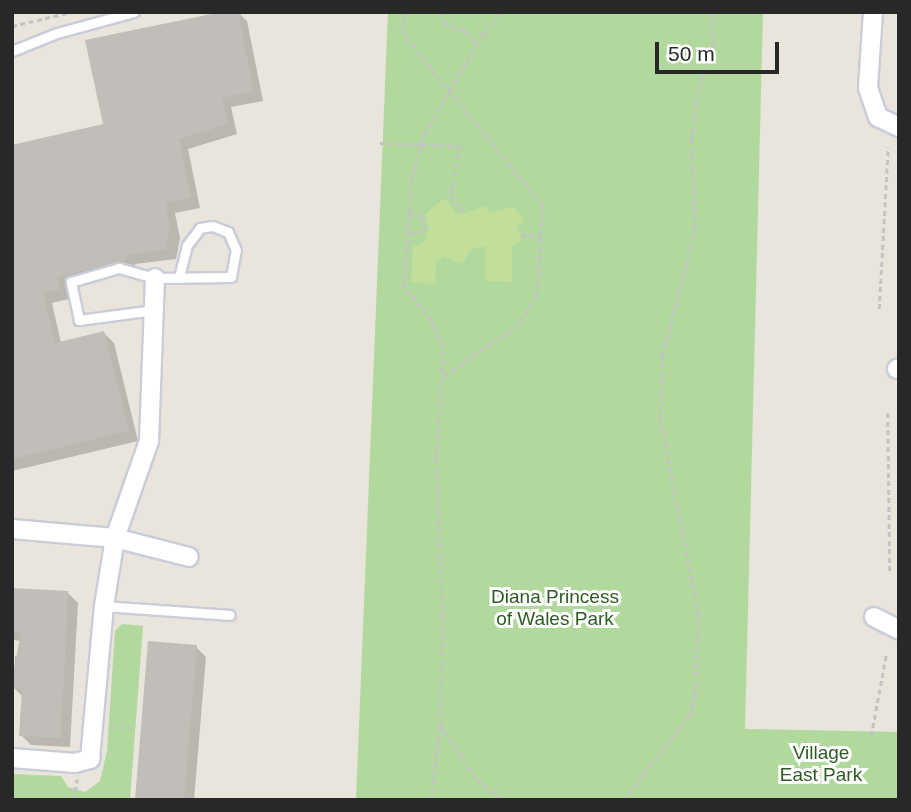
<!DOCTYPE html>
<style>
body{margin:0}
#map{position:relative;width:911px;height:812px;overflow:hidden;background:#e9e4dc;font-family:Helvetica,sans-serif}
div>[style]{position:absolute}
.green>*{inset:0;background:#b1d99e}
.pitch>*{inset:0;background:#c1df9b}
.shadow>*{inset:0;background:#0003}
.building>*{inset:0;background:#c1bdb8}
.path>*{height:2.5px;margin-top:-1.25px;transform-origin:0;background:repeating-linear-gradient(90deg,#c3c3c3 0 5px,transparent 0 8.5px)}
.roads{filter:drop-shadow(2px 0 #cacdd8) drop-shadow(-2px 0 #cacdd8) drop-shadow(0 2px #cacdd8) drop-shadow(0 -2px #cacdd8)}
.service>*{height:9px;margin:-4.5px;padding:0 4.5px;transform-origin:4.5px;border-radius:4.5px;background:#fff}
.minor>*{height:18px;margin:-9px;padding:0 9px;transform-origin:9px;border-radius:9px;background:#fff}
span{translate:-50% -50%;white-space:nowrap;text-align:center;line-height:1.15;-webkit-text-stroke:6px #fff;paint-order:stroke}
.park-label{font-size:19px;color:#2d5c22}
.frame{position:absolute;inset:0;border:14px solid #282828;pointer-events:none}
.scale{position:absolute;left:655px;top:42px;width:124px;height:32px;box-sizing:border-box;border:4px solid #282828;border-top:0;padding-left:9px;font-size:21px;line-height:24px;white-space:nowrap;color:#282828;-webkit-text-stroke:5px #fff;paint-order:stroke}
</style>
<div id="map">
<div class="green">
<div style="clip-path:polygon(388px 12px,763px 12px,745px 729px,899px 732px,899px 800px,356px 800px)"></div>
<div style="clip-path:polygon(122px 624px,143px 626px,130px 800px,12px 800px,12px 774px,61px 776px,68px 787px,85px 792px,100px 781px,107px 751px,115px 631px)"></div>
</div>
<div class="pitch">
<div style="clip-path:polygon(445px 198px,457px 215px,487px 206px,489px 213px,513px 207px,521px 216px,523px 223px,516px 226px,522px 241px,512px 246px,512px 282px,486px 281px,486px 246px,470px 250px,462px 264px,444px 256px,436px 263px,435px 284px,411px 282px,413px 247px,425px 241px,429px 227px,425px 214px)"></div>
</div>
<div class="shadow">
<div style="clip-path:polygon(238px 12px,247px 21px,263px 101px,231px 107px,237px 134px,188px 149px,200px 208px,175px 213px,180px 238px,176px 259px,135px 264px,136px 270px,66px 286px,69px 299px,52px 303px,61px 343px,104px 333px,114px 343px,138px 441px,12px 471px,12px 147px,105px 126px)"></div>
<div style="clip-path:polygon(12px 590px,68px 593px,78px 603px,70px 747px,31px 745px,21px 735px,23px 697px,14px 688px,15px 656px,22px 657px,23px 641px,12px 640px)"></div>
<div style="clip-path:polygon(196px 647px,206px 657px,194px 800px,137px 800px)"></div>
</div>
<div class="building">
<div style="clip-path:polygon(221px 12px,238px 12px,254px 91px,222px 98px,228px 124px,179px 139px,191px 198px,166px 203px,170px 227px,166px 249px,126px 255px,127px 260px,57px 277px,60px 289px,43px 293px,55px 343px,104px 331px,129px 431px,12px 459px,12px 145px,103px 124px,85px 40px)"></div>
<div style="clip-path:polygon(12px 588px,68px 591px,61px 738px,19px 736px,22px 689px,12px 688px,12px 681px,21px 632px,12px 632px)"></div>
<div style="clip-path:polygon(148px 641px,197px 645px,184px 800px,135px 800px)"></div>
</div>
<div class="path">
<div style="left:407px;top:12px;width:18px;rotate:106deg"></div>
<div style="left:402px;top:29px;width:17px;rotate:59deg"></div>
<div style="left:411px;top:44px;width:208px;rotate:50.7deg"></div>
<div style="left:543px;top:205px;width:91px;rotate:93.8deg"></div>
<div style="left:537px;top:296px;width:34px;rotate:122deg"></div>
<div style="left:519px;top:325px;width:93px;rotate:145.5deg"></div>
<div style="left:442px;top:12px;width:12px;rotate:81deg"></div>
<div style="left:444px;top:24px;width:22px;rotate:18deg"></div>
<div style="left:465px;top:31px;width:17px;rotate:45deg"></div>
<div style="left:12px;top:26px;width:61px;rotate:-13.3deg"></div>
<div style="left:380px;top:143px;width:80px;rotate:2.1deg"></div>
<div style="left:460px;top:146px;width:50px;rotate:100.4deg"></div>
<div style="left:451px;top:195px;width:21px;rotate:55deg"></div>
<div style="left:409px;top:234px;width:16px;rotate:-14deg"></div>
<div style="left:425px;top:230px;width:13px;rotate:-103deg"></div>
<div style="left:422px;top:217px;width:14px;rotate:-163deg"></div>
<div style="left:521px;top:235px;width:20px;rotate:3deg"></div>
<div style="left:879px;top:309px;width:162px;rotate:-86.8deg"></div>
<div style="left:888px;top:413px;width:161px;rotate:89.3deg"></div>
<div style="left:440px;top:724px;width:67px;rotate:56.5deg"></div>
<div style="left:477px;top:780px;width:34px;rotate:37deg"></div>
<div style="left:111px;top:726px;width:19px;rotate:3deg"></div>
<div style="left:871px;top:736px;width:82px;rotate:-79.5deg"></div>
<div style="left:18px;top:800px;width:9px"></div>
<div style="left:74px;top:800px;width:21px;rotate:-82deg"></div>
<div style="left:431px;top:800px;width:77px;rotate:-83.2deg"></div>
<div style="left:440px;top:724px;width:107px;rotate:-88.9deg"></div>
<div style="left:442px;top:617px;width:159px;rotate:-92.2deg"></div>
<div style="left:436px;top:458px;width:111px;rotate:-86.4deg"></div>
<div style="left:443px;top:347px;width:30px;rotate:-114deg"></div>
<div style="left:431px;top:320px;width:43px;rotate:-129.3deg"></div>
<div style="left:404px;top:287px;width:109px;rotate:-86.3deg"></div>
<div style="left:411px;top:178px;width:46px;rotate:-73.5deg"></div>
<div style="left:424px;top:134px;width:115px;rotate:-59.6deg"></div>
<div style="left:482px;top:35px;width:30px;rotate:-50deg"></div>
<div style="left:623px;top:800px;width:108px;rotate:-51.8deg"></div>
<div style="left:690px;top:715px;width:22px;rotate:-77deg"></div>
<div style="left:695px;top:694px;width:80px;rotate:-87.9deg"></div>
<div style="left:698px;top:614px;width:199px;rotate:-101deg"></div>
<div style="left:660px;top:419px;width:63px;rotate:-88.2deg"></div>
<div style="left:662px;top:356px;width:131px;rotate:-75.4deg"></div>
<div style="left:695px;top:229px;width:89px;rotate:-92.6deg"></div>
<div style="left:691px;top:140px;width:51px;rotate:-82.2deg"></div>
<div style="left:698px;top:89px;width:47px;rotate:-71.6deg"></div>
<div style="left:713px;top:44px;width:32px;rotate:-92deg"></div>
</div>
<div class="roads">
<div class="service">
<div style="left:12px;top:51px;width:48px;rotate:-21.8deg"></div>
<div style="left:57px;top:33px;width:80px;rotate:-15.3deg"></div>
<div style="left:154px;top:310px;width:76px;rotate:172.4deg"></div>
<div style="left:79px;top:320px;width:39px;rotate:-102deg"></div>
<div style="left:71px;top:282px;width:50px;rotate:-16.3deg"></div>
<div style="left:119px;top:268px;width:37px;rotate:16deg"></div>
<div style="left:155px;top:278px;width:76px;rotate:-0.8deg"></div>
<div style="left:231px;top:277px;width:27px;rotate:-80deg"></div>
<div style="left:236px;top:250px;width:20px;rotate:-114deg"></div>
<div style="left:228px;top:232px;width:17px;rotate:-159deg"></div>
<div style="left:212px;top:226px;width:12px;rotate:171deg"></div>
<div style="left:200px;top:228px;width:21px;rotate:127deg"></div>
<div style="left:187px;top:245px;width:34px;rotate:104deg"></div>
<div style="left:104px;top:606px;width:126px;rotate:4.1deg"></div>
</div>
<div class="minor">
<div style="left:873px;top:12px;width:76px;rotate:93.8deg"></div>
<div style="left:868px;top:88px;width:31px;rotate:71deg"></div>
<div style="left:878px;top:117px;width:23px;rotate:25deg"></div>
<div style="left:897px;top:369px;width:2px;rotate:-27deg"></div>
<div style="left:12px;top:529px;width:103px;rotate:5deg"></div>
<div style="left:115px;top:538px;width:76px;rotate:14.4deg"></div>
<div style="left:874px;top:617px;width:28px;rotate:27deg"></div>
<div style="left:12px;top:758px;width:63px;rotate:4.5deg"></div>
<div style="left:75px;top:763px;width:16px;rotate:-15deg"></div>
<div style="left:90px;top:759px;width:154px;rotate:-84.8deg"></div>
<div style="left:104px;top:606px;width:69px;rotate:-80.8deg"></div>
<div style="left:115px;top:538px;width:103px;rotate:-70.7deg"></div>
<div style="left:149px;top:441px;width:163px;rotate:-87.9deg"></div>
</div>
</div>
<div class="park-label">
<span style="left:555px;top:608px">Diana Princess<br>of Wales Park</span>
<span style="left:821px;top:764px">Village<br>East Park</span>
</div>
<div class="frame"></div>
<div class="scale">50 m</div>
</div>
